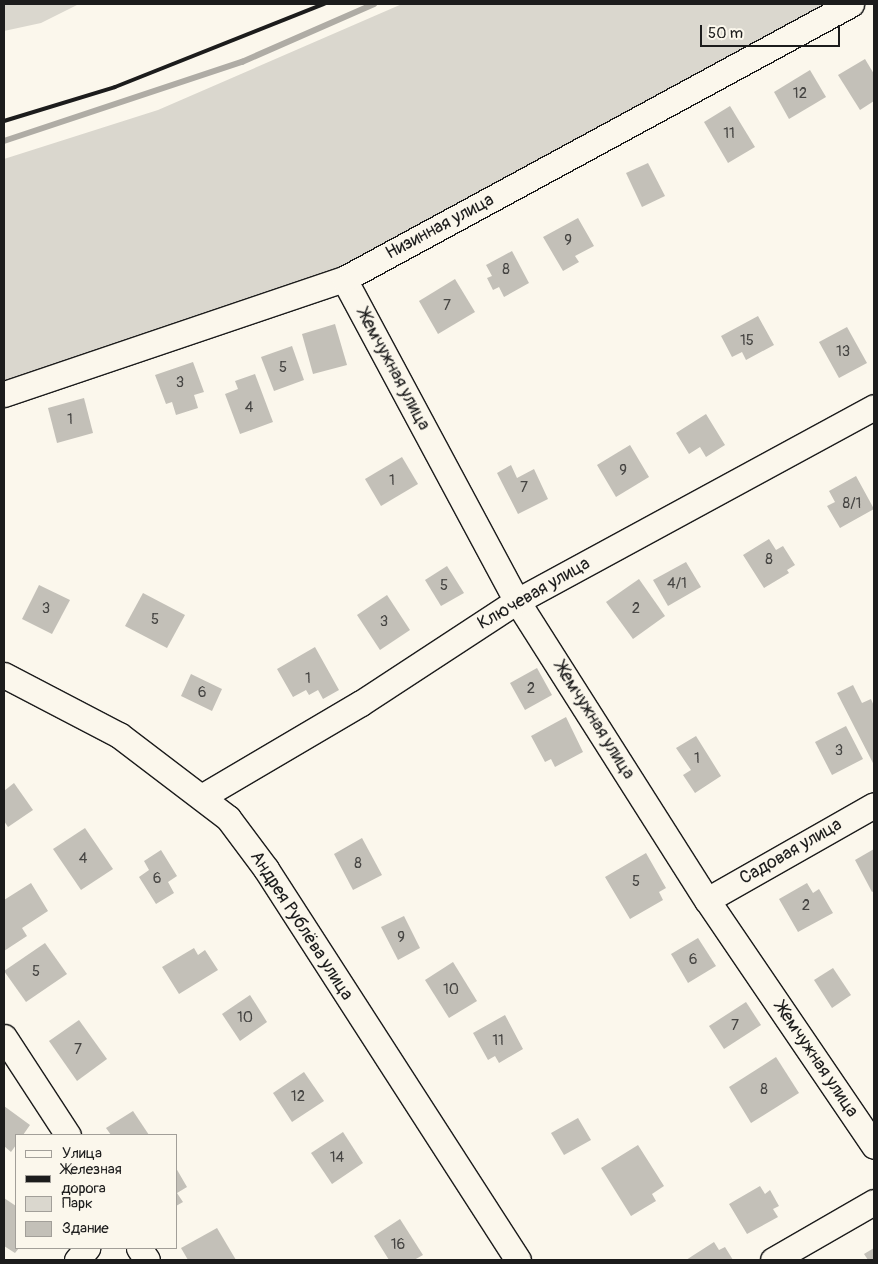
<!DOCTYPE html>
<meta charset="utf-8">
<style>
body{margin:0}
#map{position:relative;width:878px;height:1264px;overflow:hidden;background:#fbf7ec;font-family:Pangolin,sans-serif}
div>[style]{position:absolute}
.green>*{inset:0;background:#dad7ce}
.stream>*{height:5.5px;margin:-2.75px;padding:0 2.75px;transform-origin:2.75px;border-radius:2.75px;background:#afaca5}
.building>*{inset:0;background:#c3c0b8}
.roads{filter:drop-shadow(1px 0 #1c1c1c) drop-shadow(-1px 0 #1c1c1c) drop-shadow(0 1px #1c1c1c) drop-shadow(0 -1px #1c1c1c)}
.minor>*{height:25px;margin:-12.5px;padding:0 12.5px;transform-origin:12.5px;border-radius:12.5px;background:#fbf7ec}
.rail>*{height:4px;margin:-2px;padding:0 2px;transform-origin:2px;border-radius:2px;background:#1c1c1c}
span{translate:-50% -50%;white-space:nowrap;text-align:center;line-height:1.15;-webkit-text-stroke:4px #fbf7ec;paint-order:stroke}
.number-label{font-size:15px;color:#464543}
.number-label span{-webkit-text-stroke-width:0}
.street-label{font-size:18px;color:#1c1c1c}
.frame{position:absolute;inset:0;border:5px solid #1c1c1c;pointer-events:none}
.legend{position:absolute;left:15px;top:1134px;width:162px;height:115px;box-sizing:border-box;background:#fbf7ec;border:1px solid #a29f99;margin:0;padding:6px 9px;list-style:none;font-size:15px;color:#1c1c1c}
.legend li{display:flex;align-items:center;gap:10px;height:25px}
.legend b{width:25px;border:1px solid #a29f99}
.scale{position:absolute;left:700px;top:25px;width:140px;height:22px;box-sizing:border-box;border:2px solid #1c1c1c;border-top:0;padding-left:6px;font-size:15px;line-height:18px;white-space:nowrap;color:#1c1c1c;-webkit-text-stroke:4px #fbf7ec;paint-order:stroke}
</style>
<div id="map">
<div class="green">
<div style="clip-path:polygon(4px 4px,79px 4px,41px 23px,4px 31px)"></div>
<div style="clip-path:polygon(402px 4px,843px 4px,382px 252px,4px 385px,4px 159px,158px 110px)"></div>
</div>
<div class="stream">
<div style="left:4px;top:141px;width:251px;rotate:-18.4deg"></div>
<div style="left:242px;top:62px;width:144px;rotate:-23.7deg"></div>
</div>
<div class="building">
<div style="clip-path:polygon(865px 59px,874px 74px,874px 101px,860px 110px,838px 75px)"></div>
<div style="clip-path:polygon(810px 70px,826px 97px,789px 119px,774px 92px)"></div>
<div style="clip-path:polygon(730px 106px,755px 147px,728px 163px,704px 122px)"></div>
<div style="clip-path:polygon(648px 163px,665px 196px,642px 207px,626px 173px)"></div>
<div style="clip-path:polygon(578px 218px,594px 246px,575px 256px,579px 262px,563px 271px,543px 237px)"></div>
<div style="clip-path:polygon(512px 251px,529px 283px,504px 297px,499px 287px,493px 290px,487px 278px,492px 276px,486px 265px)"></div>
<div style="clip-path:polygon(455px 279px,475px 312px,438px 334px,419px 301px)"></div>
<div style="clip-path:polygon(758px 316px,774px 345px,746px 360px,742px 352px,732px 357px,721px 336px)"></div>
<div style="clip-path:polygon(335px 324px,347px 365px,313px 374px,302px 334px)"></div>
<div style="clip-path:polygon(847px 327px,867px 363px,839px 378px,819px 342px)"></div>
<div style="clip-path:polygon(292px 346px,304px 380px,274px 391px,261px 357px)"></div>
<div style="clip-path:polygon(193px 362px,204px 392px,194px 395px,198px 408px,176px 415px,172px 402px,166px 404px,155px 375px)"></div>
<div style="clip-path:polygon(255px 374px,273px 422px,240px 434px,225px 394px,238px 389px,235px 381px)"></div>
<div style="clip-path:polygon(84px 398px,93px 433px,57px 443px,48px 408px)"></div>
<div style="clip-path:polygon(706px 414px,725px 445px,706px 457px,700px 447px,689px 454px,676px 433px)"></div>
<div style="clip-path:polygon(630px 445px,649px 477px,616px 497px,597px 465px)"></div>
<div style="clip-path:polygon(402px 457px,418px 484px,381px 506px,365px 479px)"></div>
<div style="clip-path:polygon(511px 465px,517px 478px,534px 469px,548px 499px,518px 514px,497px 473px)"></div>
<div style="clip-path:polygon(856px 476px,874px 509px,840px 528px,827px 506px,835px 502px,829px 491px)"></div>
<div style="clip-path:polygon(769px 539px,776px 550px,783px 546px,795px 565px,787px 570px,789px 573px,764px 588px,743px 555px)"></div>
<div style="clip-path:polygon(686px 562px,701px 587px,668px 606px,653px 580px)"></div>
<div style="clip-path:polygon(447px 566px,464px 593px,441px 606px,425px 580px)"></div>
<div style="clip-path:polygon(639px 579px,665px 616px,633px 639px,606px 602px)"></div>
<div style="clip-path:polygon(39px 585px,70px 600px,52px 634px,22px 619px)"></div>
<div style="clip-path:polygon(143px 593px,185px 615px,167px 648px,125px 626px)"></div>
<div style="clip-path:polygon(387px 595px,410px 630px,380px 650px,357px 615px)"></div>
<div style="clip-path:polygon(315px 647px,339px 690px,323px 699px,318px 690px,309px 695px,306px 690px,293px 697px,277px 669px)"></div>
<div style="clip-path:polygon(537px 668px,552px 695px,525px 710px,510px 683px)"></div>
<div style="clip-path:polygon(191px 674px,222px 689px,212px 711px,181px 696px)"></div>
<div style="clip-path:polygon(853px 685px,862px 703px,871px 699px,874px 706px,874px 765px,837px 693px)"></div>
<div style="clip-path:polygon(566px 717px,583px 752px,555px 767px,551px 759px,545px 762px,531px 736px)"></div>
<div style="clip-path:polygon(846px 726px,863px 759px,832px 775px,815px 742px)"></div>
<div style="clip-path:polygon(696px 736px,721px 776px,695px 793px,683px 775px,691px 770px,676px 748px)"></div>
<div style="clip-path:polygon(14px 783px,33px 810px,8px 827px,4px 821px,4px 791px)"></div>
<div style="clip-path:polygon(85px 828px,113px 869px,81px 890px,53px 849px)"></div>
<div style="clip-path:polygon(362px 838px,382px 875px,353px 890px,334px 854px)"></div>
<div style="clip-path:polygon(874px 849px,874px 891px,872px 892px,855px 860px)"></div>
<div style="clip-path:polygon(161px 850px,177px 876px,168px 882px,174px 893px,156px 904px,139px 877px,149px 870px,144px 861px)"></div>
<div style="clip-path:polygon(646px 853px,666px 888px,659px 892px,663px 900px,630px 919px,605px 877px)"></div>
<div style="clip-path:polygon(31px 883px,48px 911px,22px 928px,27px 936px,4px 951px,4px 900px)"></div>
<div style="clip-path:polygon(807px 883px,813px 893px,819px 889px,833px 913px,798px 932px,779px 899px)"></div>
<div style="clip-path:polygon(404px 916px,420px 948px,398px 960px,381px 927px)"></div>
<div style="clip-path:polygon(698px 938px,716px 966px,688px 983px,671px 954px)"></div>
<div style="clip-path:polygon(45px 943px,67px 974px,26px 1002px,4px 971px)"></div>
<div style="clip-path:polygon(194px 948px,198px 955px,205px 950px,218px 970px,179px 994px,162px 967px)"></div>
<div style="clip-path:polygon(453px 962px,477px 1001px,449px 1018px,425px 980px)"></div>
<div style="clip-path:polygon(833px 968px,851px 995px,832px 1008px,814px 980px)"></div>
<div style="clip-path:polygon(250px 995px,267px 1022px,240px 1041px,222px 1014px)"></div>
<div style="clip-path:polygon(746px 1002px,761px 1025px,724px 1049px,709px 1026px)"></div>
<div style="clip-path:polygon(505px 1015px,523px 1049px,499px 1063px,495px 1056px,488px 1060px,473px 1033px)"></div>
<div style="clip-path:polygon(79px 1020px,107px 1059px,77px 1081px,49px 1041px)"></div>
<div style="clip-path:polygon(776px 1057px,799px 1093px,751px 1123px,729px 1087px)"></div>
<div style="clip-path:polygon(304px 1072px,324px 1101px,292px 1122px,273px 1093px)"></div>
<div style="clip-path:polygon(4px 1106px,30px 1125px,23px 1135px,16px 1135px,16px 1145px,11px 1152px,4px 1146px)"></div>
<div style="clip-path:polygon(133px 1111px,149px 1135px,111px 1135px,106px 1128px)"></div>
<div style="clip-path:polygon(578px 1118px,591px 1140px,564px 1155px,551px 1133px)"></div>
<div style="clip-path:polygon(343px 1132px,363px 1163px,332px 1184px,311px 1153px)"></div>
<div style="clip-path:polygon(638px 1145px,664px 1186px,652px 1194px,656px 1201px,631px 1216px,601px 1168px)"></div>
<div style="clip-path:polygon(176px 1168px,187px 1187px,177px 1193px,183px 1202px,176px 1206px)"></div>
<div style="clip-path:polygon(760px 1186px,765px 1194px,770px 1190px,779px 1206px,773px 1209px,778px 1217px,747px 1234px,729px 1204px)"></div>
<div style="clip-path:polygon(4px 1198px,16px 1206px,16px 1248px,19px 1248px,15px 1253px,4px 1246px)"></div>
<div style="clip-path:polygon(400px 1219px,423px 1255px,414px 1260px,389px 1260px,374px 1236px)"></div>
<div style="clip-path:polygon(217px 1228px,236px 1260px,188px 1260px,181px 1248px)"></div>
<div style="clip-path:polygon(714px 1242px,719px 1250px,725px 1247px,733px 1260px,686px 1260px)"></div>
<div style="clip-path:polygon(874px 1248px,874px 1260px,868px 1260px,864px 1254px)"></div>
</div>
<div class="roads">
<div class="minor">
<div style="left:344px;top:279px;width:366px;rotate:61.8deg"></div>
<div style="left:517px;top:601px;width:354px;rotate:57.6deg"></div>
<div style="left:707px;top:900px;width:297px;rotate:55.8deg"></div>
<div style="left:4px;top:394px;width:359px;rotate:-18.7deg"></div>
<div style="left:344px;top:279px;width:577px;rotate:-28.48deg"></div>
<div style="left:4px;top:675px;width:130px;rotate:27.6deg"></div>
<div style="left:119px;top:735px;width:137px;rotate:37.3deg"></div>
<div style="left:228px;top:818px;width:64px;rotate:53.3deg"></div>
<div style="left:266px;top:869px;width:465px;rotate:57.2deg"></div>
<div style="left:203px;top:796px;width:183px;rotate:-30.5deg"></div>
<div style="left:361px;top:703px;width:186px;rotate:-33.2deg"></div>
<div style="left:517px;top:601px;width:406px;rotate:-28.5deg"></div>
<div style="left:707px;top:900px;width:192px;rotate:-29.6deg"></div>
<div style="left:4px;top:1037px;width:117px;rotate:56.9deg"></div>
<div style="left:139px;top:1248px;width:14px;rotate:56deg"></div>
<div style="left:77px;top:1260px;width:16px;rotate:-50deg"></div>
<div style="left:773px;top:1260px;width:116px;rotate:-29.9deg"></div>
</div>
</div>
<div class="rail">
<div style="left:4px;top:121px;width:116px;rotate:-17deg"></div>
<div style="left:115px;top:87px;width:225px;rotate:-21.7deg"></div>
</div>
<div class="number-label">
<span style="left:800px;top:94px">12</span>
<span style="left:729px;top:134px">11</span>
<span style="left:568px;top:241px">9</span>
<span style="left:506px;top:270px">8</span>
<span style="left:447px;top:306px">7</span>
<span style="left:747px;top:341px">15</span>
<span style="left:843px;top:352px">13</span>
<span style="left:283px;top:368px">5</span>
<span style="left:180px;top:383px">3</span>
<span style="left:249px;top:408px">4</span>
<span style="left:70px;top:420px">1</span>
<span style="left:623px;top:471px">9</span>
<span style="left:392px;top:481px">1</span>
<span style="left:524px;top:488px">7</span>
<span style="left:852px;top:504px">8/1</span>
<span style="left:769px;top:560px">8</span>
<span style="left:677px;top:584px">4/1</span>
<span style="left:444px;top:586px">5</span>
<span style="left:46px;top:609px">3</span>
<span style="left:636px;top:609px">2</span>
<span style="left:155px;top:620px">5</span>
<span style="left:384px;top:622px">3</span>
<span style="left:308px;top:679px">1</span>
<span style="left:531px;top:689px">2</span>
<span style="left:202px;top:693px">6</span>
<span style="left:839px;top:751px">3</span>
<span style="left:697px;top:759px">1</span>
<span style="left:83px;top:859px">4</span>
<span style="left:358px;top:864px">8</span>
<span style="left:157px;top:879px">6</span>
<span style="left:636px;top:882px">5</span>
<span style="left:806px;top:906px">2</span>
<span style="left:401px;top:938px">9</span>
<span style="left:693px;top:960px">6</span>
<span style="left:36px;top:972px">5</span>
<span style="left:451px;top:990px">10</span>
<span style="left:245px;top:1018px">10</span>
<span style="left:735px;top:1026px">7</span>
<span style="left:498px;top:1041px">11</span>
<span style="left:78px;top:1050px">7</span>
<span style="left:764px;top:1090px">8</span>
<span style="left:298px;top:1097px">12</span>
<span style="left:337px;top:1158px">14</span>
<span style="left:398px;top:1245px">16</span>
</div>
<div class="street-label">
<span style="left:440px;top:227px;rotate:-28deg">Низинная улица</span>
<span style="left:393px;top:370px;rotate:62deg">Жемчужная улица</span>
<span style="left:534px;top:594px;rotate:-30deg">Ключевая улица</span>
<span style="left:594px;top:721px;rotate:58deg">Жемчужная улица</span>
<span style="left:791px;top:852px;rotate:-30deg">Садовая улица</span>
<span style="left:301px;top:926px;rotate:57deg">Андрея Рублёва улица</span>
<span style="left:816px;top:1060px;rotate:56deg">Жемчужная улица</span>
</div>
<div class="frame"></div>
<ul class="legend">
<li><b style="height:6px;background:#fbf7ec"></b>Улица</li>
<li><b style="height:6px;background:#1c1c1c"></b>Железная дорога</li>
<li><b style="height:14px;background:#dad7ce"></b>Парк</li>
<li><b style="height:14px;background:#c3c0b8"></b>Здание</li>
</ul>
<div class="scale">50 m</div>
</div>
